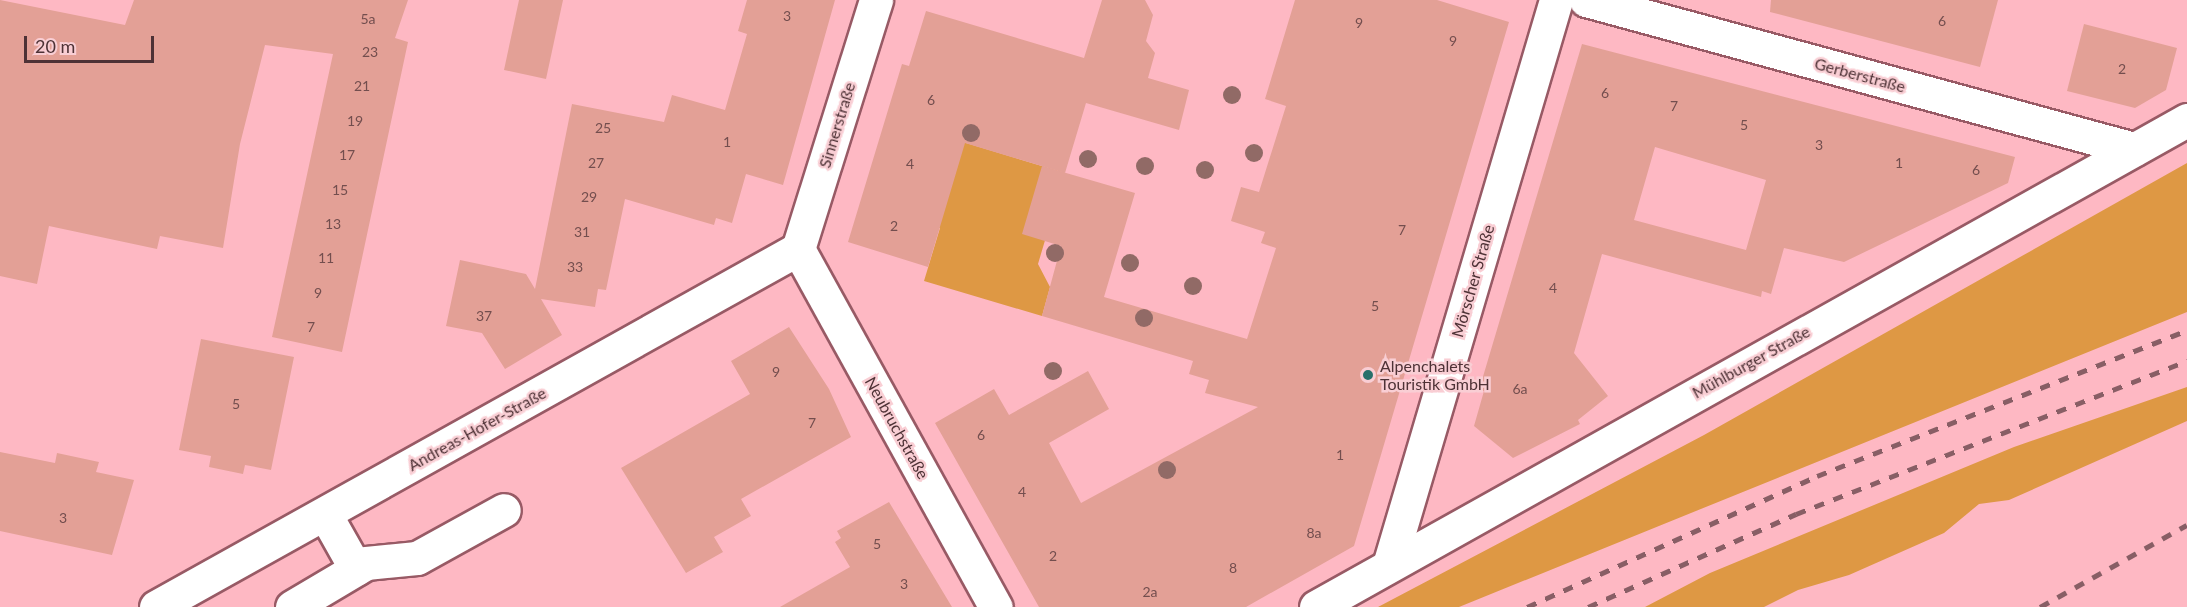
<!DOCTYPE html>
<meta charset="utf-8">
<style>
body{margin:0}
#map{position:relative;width:2187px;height:607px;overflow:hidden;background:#feb8c3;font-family:Lato,sans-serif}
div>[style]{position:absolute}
.green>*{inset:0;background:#de9844}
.building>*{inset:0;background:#e3a096}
.roads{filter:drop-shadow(2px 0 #985a65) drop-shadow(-2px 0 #985a65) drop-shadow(0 2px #985a65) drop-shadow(0 -2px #985a65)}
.minor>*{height:33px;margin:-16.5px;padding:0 16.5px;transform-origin:16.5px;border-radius:16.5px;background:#fff}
.rail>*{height:4.5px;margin-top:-2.25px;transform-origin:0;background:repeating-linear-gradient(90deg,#885e65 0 10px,transparent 0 20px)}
.trees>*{width:18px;height:18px;margin:-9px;border-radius:50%;background:#916a66}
.dots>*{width:16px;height:16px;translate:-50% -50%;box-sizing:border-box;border:3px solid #f9ced4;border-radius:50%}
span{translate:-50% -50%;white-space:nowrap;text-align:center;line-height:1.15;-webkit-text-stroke:5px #f9ced4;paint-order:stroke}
.number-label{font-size:14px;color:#734e4e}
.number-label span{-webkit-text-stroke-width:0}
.street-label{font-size:16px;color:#4e3236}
.poi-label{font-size:16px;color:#4e3236}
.left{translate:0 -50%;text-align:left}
.scale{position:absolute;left:24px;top:36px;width:130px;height:27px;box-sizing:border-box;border:3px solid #4e3236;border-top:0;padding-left:8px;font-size:18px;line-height:21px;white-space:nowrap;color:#4e3236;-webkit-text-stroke:4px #f9ced4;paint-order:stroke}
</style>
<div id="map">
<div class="green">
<div style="clip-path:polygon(956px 140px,1065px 173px,1038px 264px,1050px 287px,1042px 316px,924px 281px,940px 228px,928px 224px)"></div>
<div style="clip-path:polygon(2187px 163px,2187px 312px,1459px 607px,1378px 607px,1704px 435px)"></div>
<div style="clip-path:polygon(2187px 387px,2187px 421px,2009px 500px,1979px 504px,1944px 533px,1849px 575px,1798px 590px,1764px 607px,1645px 607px,1710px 573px,2014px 447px)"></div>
</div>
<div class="building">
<div style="clip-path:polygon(0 0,125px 25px,134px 0,408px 0,395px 38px,408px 42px,342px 352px,272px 337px,333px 54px,265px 45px,240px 144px,223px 248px,160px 236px,157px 249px,49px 226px,37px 284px,0 276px)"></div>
<div style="clip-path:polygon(519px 0,563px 0,546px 79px,504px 70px)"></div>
<div style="clip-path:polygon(747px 0,835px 0,783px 185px,746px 174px,732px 223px,716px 218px,714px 225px,625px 199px,606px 290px,598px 289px,595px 307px,541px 299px,562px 335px,505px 369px,482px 333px,446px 326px,460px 260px,526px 274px,535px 289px,572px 104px,664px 122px,672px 95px,725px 110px,747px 34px,738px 31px)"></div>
<div style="clip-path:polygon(1102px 0,1145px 0,1153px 15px,1146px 41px,1155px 53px,1148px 78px,1189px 90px,1179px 130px,1086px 103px,1065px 173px,965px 143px,928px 267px,848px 242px,902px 64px,909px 66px,926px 11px,1084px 58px)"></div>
<div style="clip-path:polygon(1295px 0,1437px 0,1509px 22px,1354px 546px,1246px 607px,1039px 607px,935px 423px,994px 389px,1009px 415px,1088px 371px,1109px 409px,1049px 443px,1081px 503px,1258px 407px,1205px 393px,1209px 380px,1189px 374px,1193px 361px,1042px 316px,1061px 246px,1022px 234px,1042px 166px,1135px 193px,1104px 297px,1247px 339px,1276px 248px,1261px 243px,1265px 232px,1231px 221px,1241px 187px,1259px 192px,1286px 106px,1265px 99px)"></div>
<div style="clip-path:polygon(1771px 0,1998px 0,1980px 67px,1770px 12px)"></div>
<div style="clip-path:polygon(2084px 24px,2177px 48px,2166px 90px,2135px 108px,2067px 91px)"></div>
<div style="clip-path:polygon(evenodd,1582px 44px,2015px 157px,2008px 183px,1844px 262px,1784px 248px,1771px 294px,1762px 291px,1761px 297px,1602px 254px,1574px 353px,1608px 396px,1578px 420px,1580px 424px,1513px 458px,1474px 426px,1484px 391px,1479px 390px,1582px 44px,1655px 147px,1766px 180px,1746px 250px,1634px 220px,1655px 147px)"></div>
<div style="clip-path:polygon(789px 327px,829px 389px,851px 437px,741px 499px,751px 516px,714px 537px,723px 552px,686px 573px,621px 468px,750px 394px,731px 361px)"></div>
<div style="clip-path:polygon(201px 339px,294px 357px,271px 470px,245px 465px,243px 474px,209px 467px,211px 456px,179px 450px)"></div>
<div style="clip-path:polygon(0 452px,55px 463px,57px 453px,99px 462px,96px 472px,134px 480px,112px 555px,0 531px)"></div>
<div style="clip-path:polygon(889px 502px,952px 607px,780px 607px,850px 567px,835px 542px,841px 538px,837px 531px)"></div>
</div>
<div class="roads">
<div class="minor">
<div style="left:1586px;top:0;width:568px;rotate:15.21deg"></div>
<div style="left:798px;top:249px;width:409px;rotate:61.1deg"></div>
<div style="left:798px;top:249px;width:261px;rotate:-72.6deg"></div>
<div style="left:325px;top:514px;width:63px;rotate:60.6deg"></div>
<div style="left:1390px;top:562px;width:586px;rotate:-73.54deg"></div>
<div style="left:156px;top:607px;width:735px;rotate:-29.15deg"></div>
<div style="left:292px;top:607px;width:86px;rotate:-30.7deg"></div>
<div style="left:366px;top:563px;width:51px;rotate:-5.6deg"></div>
<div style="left:417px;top:558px;width:99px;rotate:-28.9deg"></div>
<div style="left:1316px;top:607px;width:998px;rotate:-29.21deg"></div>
</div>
</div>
<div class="rail">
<div style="left:1527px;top:607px;width:318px;rotate:-24.3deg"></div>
<div style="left:1817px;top:476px;width:398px;rotate:-21.5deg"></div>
<div style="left:1588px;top:607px;width:228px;rotate:-24.1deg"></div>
<div style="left:1796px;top:514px;width:420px;rotate:-21.4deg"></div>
<div style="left:2040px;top:607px;width:168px;rotate:-29.2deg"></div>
</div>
<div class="trees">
<div style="left:1232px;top:95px"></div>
<div style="left:971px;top:133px"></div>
<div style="left:1254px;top:153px"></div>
<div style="left:1088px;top:159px"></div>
<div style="left:1145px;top:166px"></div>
<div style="left:1205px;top:170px"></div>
<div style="left:1055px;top:253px"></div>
<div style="left:1130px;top:263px"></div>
<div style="left:1193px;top:286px"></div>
<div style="left:1144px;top:318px"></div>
<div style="left:1053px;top:371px"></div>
<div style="left:1167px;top:470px"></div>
</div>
<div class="dots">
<div style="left:1368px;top:375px;background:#27706b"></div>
</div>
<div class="number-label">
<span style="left:787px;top:16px">3</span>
<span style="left:368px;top:19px">5a</span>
<span style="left:1942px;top:21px">6</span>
<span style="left:1359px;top:23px">9</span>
<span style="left:1453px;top:41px">9</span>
<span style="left:370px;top:52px">23</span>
<span style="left:2122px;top:69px">2</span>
<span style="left:362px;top:86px">21</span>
<span style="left:1605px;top:93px">6</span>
<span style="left:931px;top:100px">6</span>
<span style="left:1674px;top:106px">7</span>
<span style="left:355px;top:121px">19</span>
<span style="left:1744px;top:125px">5</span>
<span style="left:603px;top:128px">25</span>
<span style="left:727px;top:142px">1</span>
<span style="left:1819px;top:145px">3</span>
<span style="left:347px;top:155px">17</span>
<span style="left:596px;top:163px">27</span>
<span style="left:1899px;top:163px">1</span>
<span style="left:910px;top:164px">4</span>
<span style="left:1976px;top:170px">6</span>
<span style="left:340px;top:190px">15</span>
<span style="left:589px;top:197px">29</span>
<span style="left:333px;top:224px">13</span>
<span style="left:894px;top:226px">2</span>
<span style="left:1402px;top:230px">7</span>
<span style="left:582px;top:232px">31</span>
<span style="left:326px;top:258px">11</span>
<span style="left:575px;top:267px">33</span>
<span style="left:1553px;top:288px">4</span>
<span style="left:318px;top:293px">9</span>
<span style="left:1375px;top:306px">5</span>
<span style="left:484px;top:316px">37</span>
<span style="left:311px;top:327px">7</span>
<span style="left:776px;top:372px">9</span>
<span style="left:1520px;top:389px">6a</span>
<span style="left:236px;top:404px">5</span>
<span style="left:812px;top:423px">7</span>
<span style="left:981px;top:435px">6</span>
<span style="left:1340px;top:455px">1</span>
<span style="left:1022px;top:492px">4</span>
<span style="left:63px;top:518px">3</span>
<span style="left:1314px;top:533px">8a</span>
<span style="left:877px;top:544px">5</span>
<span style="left:1053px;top:556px">2</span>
<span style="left:1233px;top:568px">8</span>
<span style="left:904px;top:584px">3</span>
<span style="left:1150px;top:592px">2a</span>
</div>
<div class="street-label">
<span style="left:1860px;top:75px;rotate:15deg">Gerberstraße</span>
<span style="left:837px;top:125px;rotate:-73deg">Sinnerstraße</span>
<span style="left:1473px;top:281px;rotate:-74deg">Mörscher Straße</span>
<span style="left:1751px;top:362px;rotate:-29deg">Mühlburger Straße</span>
<span style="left:897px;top:428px;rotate:61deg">Neubruchstraße</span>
<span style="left:477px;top:429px;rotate:-29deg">Andreas-Hofer-Straße</span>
</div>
<div class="poi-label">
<span class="left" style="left:1380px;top:375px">Alpenchalets<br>Touristik GmbH</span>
</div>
<div class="scale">20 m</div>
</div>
